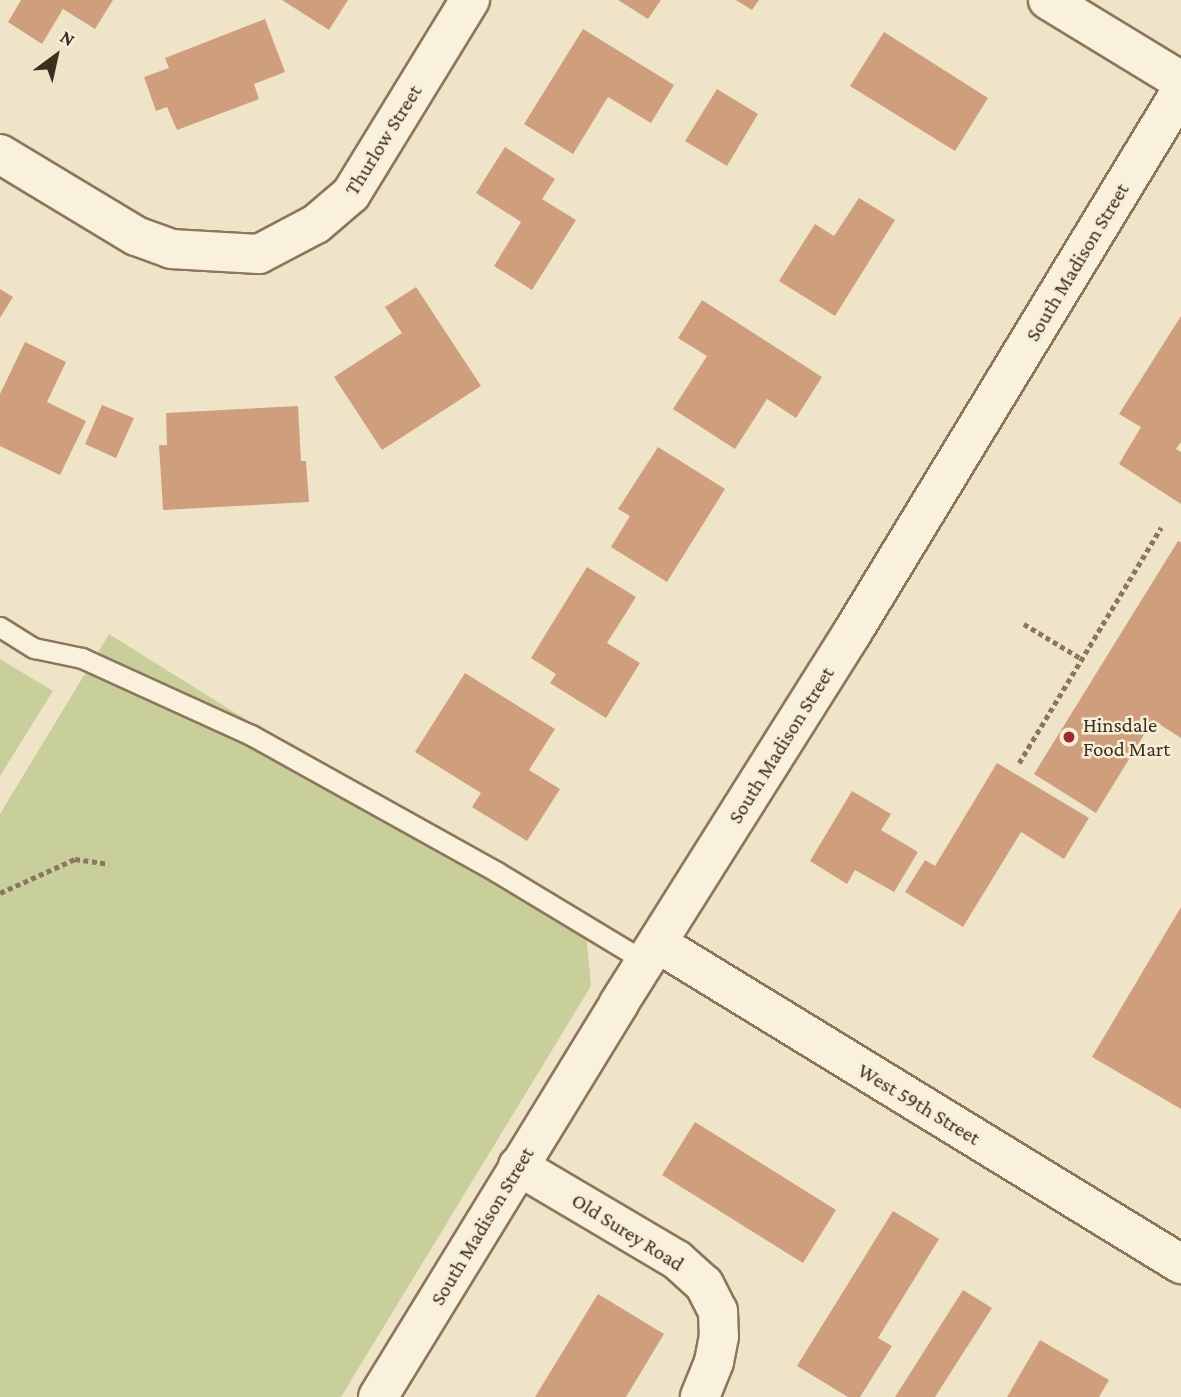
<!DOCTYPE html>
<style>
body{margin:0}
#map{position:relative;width:1181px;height:1397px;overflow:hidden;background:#f0e4c8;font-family:"Crimson Pro",serif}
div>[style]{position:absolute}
.green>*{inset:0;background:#c9cf9b}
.building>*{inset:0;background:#cf9f7d}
.path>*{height:4.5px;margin-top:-2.25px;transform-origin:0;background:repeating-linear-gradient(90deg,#8d765c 0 5px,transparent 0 8.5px)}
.roads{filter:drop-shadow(2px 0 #8d765c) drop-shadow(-2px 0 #8d765c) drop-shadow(0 2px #8d765c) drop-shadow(0 -2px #8d765c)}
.service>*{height:19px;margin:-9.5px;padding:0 9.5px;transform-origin:9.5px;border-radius:9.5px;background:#faf1dc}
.minor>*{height:38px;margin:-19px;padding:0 19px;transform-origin:19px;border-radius:19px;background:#faf1dc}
.tertiary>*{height:38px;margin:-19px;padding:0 19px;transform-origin:19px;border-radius:19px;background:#faf1dc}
.dots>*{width:19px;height:19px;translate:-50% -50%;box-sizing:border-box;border:4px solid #f7eed8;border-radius:50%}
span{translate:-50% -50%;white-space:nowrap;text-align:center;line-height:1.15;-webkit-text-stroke:5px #f7eed8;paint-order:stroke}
.street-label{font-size:21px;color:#3d2e20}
.poi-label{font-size:21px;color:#3d2e20}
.left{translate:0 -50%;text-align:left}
.north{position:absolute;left:21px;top:21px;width:70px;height:70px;-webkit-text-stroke:5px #f7eed8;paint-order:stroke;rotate:33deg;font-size:19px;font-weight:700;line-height:28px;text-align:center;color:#3d2e20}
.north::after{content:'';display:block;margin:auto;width:24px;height:32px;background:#3d2e20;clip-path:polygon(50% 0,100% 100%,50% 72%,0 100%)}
</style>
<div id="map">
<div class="green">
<div style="clip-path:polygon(109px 634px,586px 932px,591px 986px,341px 1397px,0 1397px,0 814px)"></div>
<div style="clip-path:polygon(0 659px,53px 691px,0 776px)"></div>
</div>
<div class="building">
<div style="clip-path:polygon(21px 0,113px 0,95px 29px,63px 9px,42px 44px,8px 22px)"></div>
<div style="clip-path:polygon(282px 0,348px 0,329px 30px)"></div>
<div style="clip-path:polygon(618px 0,661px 0,648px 19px)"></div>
<div style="clip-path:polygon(736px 0,759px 0,752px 10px)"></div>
<div style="clip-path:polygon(265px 19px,285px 72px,254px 84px,259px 99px,177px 130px,167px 107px,156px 111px,144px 77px,169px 68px,165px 58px)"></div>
<div style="clip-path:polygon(583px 29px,674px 85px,651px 123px,608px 97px,573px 154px,524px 124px)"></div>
<div style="clip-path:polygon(884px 32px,988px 98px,955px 151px,850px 86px)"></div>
<div style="clip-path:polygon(717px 89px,758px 114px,727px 166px,685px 141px)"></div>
<div style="clip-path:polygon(505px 147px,555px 179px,542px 199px,576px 220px,532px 290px,494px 266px,521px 222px,476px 193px)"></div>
<div style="clip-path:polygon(859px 198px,895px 220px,835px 316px,779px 281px,815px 224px,834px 236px)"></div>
<div style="clip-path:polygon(416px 287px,481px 386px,382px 450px,334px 377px,402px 333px,385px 307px)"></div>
<div style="clip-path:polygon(0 289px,13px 297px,0 318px)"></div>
<div style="clip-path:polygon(702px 300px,822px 377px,796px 418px,767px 399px,735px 449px,673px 409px,707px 356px,678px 338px)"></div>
<div style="clip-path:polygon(1181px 316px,1181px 442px,1176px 449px,1181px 452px,1181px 504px,1119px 464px,1141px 427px,1119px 414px)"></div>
<div style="clip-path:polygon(25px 342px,66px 362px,47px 402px,86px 421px,60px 475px,0 446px,0 394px)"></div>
<div style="clip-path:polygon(102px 405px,134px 418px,116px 458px,85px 444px)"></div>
<div style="clip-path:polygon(298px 406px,301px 461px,306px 461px,309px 502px,163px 510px,159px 445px,167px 445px,166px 413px)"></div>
<div style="clip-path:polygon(658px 447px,725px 489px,667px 582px,611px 547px,630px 516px,618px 509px)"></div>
<div style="clip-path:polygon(1178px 541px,1181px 542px,1181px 738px,1153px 720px,1096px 813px,1034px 774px)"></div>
<div style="clip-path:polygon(587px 567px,636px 597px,607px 643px,640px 663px,606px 718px,550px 683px,556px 674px,531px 658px)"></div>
<div style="clip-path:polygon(465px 673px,555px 729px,529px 770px,560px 789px,527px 841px,472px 807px,481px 793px,415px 752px)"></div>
<div style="clip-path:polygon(997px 763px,1089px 818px,1064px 859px,1021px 832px,963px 927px,905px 892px,925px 860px,935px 866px)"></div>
<div style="clip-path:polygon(852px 791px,891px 814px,881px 830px,918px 852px,894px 892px,855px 870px,847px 884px,810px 861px)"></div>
<div style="clip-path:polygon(1181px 907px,1181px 1109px,1092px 1057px)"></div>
<div style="clip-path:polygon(695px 1122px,836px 1210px,803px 1263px,662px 1175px)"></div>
<div style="clip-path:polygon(893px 1211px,939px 1239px,878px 1338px,892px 1346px,860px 1397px,848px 1397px,797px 1366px)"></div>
<div style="clip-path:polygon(963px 1290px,992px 1308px,935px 1397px,895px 1397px)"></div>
<div style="clip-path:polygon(598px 1294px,664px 1334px,626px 1397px,535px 1397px)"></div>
<div style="clip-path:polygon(1040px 1340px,1109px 1380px,1099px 1397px,1007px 1397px)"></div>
</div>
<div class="path">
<div style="left:1024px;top:624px;width:68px;rotate:31.1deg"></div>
<div style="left:1019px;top:763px;width:275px;rotate:-58.9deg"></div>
<div style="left:0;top:893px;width:82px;rotate:-24.4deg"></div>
<div style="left:75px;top:859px;width:34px;rotate:8deg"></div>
</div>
<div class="roads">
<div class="service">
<div style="left:0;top:627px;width:40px;rotate:32deg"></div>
<div style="left:34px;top:648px;width:49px;rotate:11.8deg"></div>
<div style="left:82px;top:658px;width:186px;rotate:24.5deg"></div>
<div style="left:251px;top:735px;width:282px;rotate:29.1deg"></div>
<div style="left:497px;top:872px;width:174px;rotate:31.1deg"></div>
</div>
<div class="minor">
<div style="left:1048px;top:0;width:156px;rotate:31.3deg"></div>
<div style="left:0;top:154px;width:159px;rotate:31.1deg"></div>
<div style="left:136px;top:236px;width:37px;rotate:20deg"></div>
<div style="left:171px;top:249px;width:88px;rotate:3.3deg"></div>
<div style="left:259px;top:254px;width:64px;rotate:-27.8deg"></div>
<div style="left:316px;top:224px;width:46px;rotate:-40.6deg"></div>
<div style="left:351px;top:194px;width:228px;rotate:-58.5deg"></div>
<div style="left:657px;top:943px;width:615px;rotate:31.49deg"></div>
<div style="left:518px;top:1166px;width:185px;rotate:30.6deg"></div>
<div style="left:677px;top:1260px;width:36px;rotate:42deg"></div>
<div style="left:704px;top:1284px;width:30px;rotate:63deg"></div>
<div style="left:718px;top:1311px;width:25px;rotate:88deg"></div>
<div style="left:719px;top:1336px;width:26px;rotate:101deg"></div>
<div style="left:714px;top:1362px;width:38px;rotate:112deg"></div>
</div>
<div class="tertiary">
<div style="left:378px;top:1397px;width:462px;rotate:-58.5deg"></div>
<div style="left:619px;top:1003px;width:437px;rotate:-57.8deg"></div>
<div style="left:852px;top:633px;width:634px;rotate:-58.74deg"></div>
</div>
</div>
<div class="dots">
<div style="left:1069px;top:737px;background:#9e2a2b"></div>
</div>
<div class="street-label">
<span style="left:383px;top:140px;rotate:-58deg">Thurlow Street</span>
<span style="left:1077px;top:262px;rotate:-59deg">South Madison Street</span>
<span style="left:781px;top:745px;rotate:-58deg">South Madison Street</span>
<span style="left:919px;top:1104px;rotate:31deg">West 59th Street</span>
<span style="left:482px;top:1226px;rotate:-59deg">South Madison Street</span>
<span style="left:628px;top:1232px;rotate:32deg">Old Surey Road</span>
</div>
<div class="poi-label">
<span class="left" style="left:1083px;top:737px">Hinsdale<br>Food Mart</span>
</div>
<div class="north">N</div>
</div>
